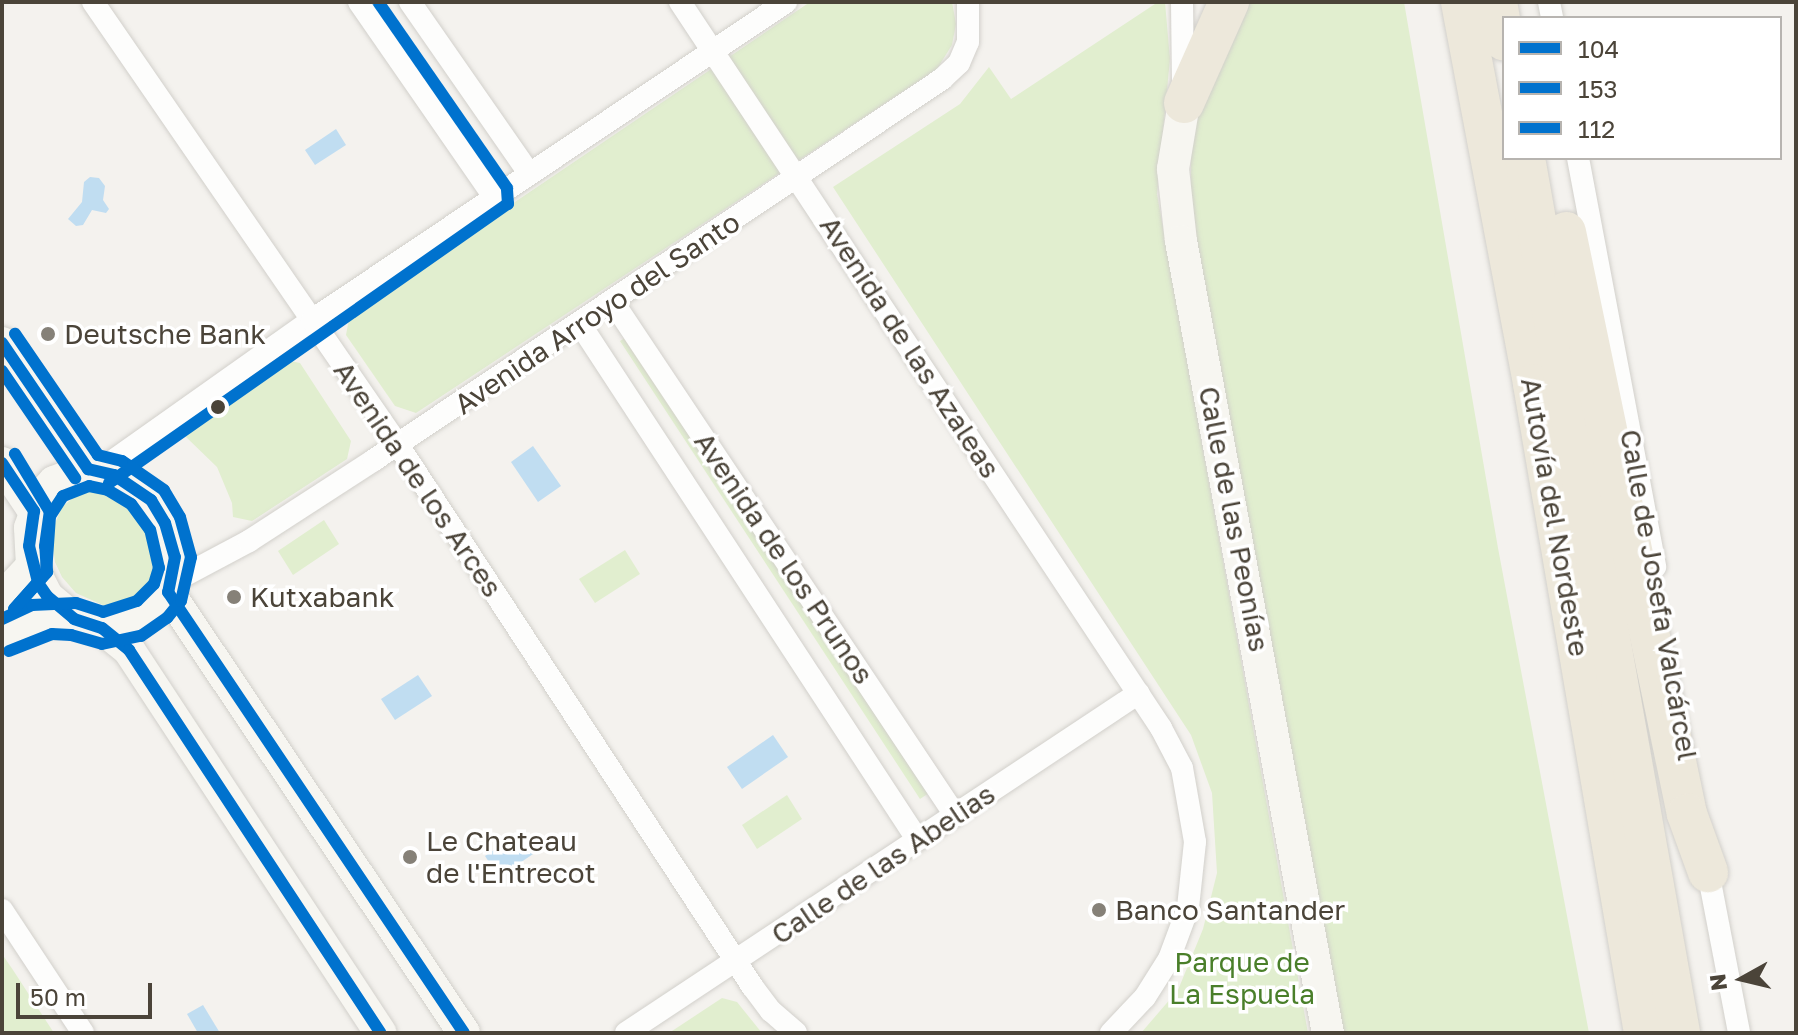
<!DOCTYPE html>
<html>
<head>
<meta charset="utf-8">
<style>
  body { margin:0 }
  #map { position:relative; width:1798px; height:1035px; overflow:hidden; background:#f4f2ee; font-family:"Golos Text",sans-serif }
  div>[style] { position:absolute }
  .green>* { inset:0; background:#e1eecf }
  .water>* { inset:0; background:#c0ddf1 }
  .roads { filter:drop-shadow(0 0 2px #d2d0cb) drop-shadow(0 0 2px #d2d0cb) }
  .street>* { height:22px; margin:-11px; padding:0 11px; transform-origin:11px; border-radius:11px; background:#fdfdfc }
  .secondary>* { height:32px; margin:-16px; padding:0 16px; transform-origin:16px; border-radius:16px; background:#f7f6f1 }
  .highway>* { height:40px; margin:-20px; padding:0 20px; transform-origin:20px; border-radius:20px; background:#ede8db }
  .bus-1>* { height:12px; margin:-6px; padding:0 6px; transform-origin:6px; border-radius:6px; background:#0072ce }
  .bus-2>* { height:12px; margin:-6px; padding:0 6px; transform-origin:6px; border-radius:6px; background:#0072ce }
  .bus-3>* { height:12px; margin:-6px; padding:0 6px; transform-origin:6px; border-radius:6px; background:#0072ce }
  .dots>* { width:22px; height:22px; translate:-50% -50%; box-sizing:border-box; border:4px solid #fff; border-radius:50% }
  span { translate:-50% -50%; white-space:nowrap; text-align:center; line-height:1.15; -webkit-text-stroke:7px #fff; paint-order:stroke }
  .street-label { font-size:28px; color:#4b4439 }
  .poi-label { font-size:28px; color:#4b4439 }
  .left { translate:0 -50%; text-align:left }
  .park-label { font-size:28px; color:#4a7f2a }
  .frame { position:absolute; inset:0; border:4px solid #4b4439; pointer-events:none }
  .legend { position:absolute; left:1502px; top:16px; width:280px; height:144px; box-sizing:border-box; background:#fff; border:2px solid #b7b4b0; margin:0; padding:10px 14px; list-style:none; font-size:24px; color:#4b4439 }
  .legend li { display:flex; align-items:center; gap:16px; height:40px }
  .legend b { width:40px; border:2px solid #b7b4b0 }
  .north { position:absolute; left:1702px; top:939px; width:80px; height:80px; -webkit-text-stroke:6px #fff; paint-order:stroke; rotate:262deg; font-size:22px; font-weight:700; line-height:32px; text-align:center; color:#4b4439 }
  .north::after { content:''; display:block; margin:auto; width:28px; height:36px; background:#4b4439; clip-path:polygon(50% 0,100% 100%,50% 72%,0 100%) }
  .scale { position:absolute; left:16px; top:983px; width:136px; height:36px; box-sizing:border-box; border:4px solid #4b4439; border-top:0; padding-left:10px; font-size:24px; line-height:28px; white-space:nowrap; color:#4b4439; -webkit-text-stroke:6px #fff; paint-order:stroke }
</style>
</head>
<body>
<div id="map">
  <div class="green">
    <i style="clip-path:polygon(810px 2px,952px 2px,956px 24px,952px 45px,937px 69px,416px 413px,395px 406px,346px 335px,350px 314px)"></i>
    <i style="clip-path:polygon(1158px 2px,1165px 2px,1170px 59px,1157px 194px,1308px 1033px,1141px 1033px,1178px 990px,1203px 929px,1217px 873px,1212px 793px,1191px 735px,833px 187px,960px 104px,989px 67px,1011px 99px)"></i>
    <i style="clip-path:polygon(1210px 2px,1404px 2px,1498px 548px,1589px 1033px,1337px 1033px,1206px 304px,1191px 202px,1191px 128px)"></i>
    <i style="clip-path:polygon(625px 338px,929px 793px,920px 799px,620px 341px)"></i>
    <i style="clip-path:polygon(281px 359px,300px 363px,351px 441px,347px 459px,252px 521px,233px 517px,232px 503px,217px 467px,186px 437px,191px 420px)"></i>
    <i style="clip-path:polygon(103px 491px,118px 496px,141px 516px,151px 534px,156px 554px,152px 575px,144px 590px,121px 604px,105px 606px,76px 593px,62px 577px,55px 562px,51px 533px,62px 507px,73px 498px,87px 492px)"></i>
    <i style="clip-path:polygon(324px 520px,339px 544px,293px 575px,278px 551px)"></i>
    <i style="clip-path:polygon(625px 550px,640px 574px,595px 603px,579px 579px)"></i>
    <i style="clip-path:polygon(787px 795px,802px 819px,757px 849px,742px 825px)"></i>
    <i style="clip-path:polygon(2px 954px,13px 970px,54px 1033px,2px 1033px)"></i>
    <i style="clip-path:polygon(722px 998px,737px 1002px,762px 1033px,669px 1033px)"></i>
  </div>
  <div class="water">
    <i style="clip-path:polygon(336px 129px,346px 145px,315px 165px,305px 150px)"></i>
    <i style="clip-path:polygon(90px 177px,99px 178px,105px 186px,103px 200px,109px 209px,106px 213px,92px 210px,83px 225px,76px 226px,68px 219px,82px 202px,84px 182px)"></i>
    <i style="clip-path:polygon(533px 446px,561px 486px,538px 502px,511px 462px)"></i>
    <i style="clip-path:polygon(418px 675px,432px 696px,395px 720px,381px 699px)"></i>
    <i style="clip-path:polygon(773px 735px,788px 757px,742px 789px,727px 767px)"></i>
    <i style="clip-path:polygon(522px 831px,536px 852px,499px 877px,485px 856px)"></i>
    <i style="clip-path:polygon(203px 1005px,220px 1033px,198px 1033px,187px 1014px)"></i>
  </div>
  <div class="roads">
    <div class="street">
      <i style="left:93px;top:2px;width:538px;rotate:55.45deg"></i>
      <i style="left:398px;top:445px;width:647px;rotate:56.8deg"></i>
      <i style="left:752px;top:986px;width:31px;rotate:53deg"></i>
      <i style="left:771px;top:1011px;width:33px;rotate:41deg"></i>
      <i style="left:359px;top:2px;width:237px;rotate:55.3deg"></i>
      <i style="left:410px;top:2px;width:208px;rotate:55.2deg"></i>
      <i style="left:680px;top:2px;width:871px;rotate:56.47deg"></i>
      <i style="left:1161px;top:728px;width:45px;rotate:62.3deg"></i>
      <i style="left:1182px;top:768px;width:75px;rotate:80deg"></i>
      <i style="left:1195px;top:842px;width:66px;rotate:96.1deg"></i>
      <i style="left:1188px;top:908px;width:54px;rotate:110.4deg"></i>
      <i style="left:1169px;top:959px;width:45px;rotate:122.3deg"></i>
      <i style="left:1145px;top:997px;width:50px;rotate:133.4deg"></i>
      <i style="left:1182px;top:2px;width:87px;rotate:89.3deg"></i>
      <i style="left:1549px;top:2px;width:16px;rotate:79deg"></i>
      <i style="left:1578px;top:158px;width:416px;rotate:79.3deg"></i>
      <i style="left:613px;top:302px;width:617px;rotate:56.31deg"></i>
      <i style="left:580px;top:324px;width:615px;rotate:56.8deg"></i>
      <i style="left:100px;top:470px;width:260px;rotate:-35.3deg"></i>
      <i style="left:312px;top:320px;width:571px;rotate:-33.86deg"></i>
      <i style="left:172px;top:582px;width:87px;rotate:-28deg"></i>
      <i style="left:249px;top:541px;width:149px;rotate:-32.9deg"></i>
      <i style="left:374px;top:460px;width:684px;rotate:-33.85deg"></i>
      <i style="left:942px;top:79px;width:23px;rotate:-43deg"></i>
      <i style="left:959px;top:63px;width:23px;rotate:-67deg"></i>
      <i style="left:968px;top:42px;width:40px;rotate:-90deg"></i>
      <i style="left:1706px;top:861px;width:175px;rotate:79.1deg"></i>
      <i style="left:2px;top:910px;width:147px;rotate:56.6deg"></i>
      <i style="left:626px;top:1033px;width:615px;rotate:-33.54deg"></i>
    </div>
    <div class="secondary">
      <i style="left:1184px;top:103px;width:67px;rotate:99.5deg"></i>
      <i style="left:1173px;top:169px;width:72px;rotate:83.7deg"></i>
      <i style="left:1181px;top:241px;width:806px;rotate:79.49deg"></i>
      <i style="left:2px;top:343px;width:153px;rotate:55.7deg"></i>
      <i style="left:2px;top:463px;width:58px;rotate:56.3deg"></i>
      <i style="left:88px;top:469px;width:27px;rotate:13deg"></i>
      <i style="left:114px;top:475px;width:45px;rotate:34deg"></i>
      <i style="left:151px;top:500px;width:27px;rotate:59deg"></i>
      <i style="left:165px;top:523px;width:35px;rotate:74deg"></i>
      <i style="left:175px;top:557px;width:25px;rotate:97deg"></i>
      <i style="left:172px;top:582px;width:28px;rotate:122deg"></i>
      <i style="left:157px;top:606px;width:29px;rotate:146deg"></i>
      <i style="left:133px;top:622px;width:16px;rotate:166deg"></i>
      <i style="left:117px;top:626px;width:15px;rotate:172deg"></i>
      <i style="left:102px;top:628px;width:29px;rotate:-162deg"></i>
      <i style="left:74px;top:619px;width:35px;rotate:-140deg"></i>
      <i style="left:47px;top:596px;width:34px;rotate:-117deg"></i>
      <i style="left:32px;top:566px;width:38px;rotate:-93deg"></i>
      <i style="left:30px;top:528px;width:34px;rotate:-71deg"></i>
      <i style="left:41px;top:496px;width:19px;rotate:-47deg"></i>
      <i style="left:54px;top:482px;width:36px;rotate:-21deg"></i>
      <i style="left:168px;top:592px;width:531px;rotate:56.13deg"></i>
      <i style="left:2px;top:598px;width:44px;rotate:-46.8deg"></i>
      <i style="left:102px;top:628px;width:35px;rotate:39deg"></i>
      <i style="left:129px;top:650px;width:458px;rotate:56.7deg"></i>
      <i style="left:2px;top:637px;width:36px;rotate:-27deg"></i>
      <i style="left:34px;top:621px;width:40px;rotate:-2.9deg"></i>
    </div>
    <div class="highway">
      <i style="left:1461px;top:2px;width:389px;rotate:79.3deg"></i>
      <i style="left:1533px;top:384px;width:658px;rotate:80.29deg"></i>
      <i style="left:1497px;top:2px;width:39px;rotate:80deg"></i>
      <i style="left:1184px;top:103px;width:111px;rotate:-66deg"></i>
      <i style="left:1525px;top:158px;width:889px;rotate:79.95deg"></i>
      <i style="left:1566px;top:232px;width:594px;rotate:78.26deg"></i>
      <i style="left:1687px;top:814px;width:62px;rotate:70.1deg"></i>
    </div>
  </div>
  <div class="bus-1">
    <i style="left:2px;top:343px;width:153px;rotate:55.7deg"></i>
    <i style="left:88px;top:469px;width:27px;rotate:13deg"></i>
    <i style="left:114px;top:475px;width:45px;rotate:34deg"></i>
    <i style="left:151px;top:500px;width:27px;rotate:59deg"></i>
    <i style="left:165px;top:523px;width:35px;rotate:74deg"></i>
    <i style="left:175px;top:557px;width:36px;rotate:101deg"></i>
    <i style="left:168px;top:592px;width:531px;rotate:56.13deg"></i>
    <i style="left:2px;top:463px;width:58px;rotate:56.3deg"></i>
    <i style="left:34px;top:511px;width:35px;rotate:98deg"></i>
    <i style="left:29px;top:546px;width:38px;rotate:76deg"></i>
    <i style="left:38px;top:583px;width:16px;rotate:55deg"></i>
    <i style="left:47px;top:596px;width:35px;rotate:40deg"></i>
    <i style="left:74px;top:619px;width:29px;rotate:18deg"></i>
    <i style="left:102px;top:628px;width:35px;rotate:39deg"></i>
    <i style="left:129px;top:650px;width:458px;rotate:56.7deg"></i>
  </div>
  <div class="bus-2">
    <i style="left:2px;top:371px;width:130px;rotate:55.7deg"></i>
    <i style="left:109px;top:483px;width:487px;rotate:-35deg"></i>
    <i style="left:508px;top:204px;width:16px;rotate:-94deg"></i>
    <i style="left:507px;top:188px;width:226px;rotate:-124.7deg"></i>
    <i style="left:2px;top:619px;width:33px;rotate:-25deg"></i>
    <i style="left:32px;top:605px;width:44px;rotate:-2.6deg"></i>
    <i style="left:76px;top:603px;width:28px;rotate:18deg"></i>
    <i style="left:103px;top:612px;width:36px;rotate:-18deg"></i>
    <i style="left:137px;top:601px;width:24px;rotate:-45deg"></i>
    <i style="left:154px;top:584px;width:17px;rotate:-73deg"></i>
    <i style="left:159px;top:568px;width:39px;rotate:-103deg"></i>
    <i style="left:150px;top:530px;width:32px;rotate:-126deg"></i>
    <i style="left:131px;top:504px;width:27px;rotate:-149deg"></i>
    <i style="left:108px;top:490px;width:19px;rotate:-168deg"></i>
    <i style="left:89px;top:486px;width:28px;rotate:159deg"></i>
    <i style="left:63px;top:496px;width:24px;rotate:123deg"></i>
    <i style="left:50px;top:516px;width:57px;rotate:94deg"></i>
    <i style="left:46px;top:573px;width:48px;rotate:131.6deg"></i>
  </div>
  <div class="bus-3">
    <i style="left:14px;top:609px;width:50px;rotate:-48.3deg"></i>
    <i style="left:47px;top:572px;width:26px;rotate:-94deg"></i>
    <i style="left:45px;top:546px;width:34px;rotate:-82deg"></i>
    <i style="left:50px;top:512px;width:68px;rotate:-121.1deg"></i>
    <i style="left:9px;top:651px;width:46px;rotate:-21.6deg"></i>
    <i style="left:52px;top:634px;width:19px;rotate:3deg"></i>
    <i style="left:71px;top:635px;width:32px;rotate:16deg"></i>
    <i style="left:102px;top:644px;width:40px;rotate:-12deg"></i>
    <i style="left:141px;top:636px;width:32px;rotate:-35deg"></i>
    <i style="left:167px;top:618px;width:22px;rotate:-51deg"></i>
    <i style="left:181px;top:601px;width:45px;rotate:-77.2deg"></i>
    <i style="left:191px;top:557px;width:41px;rotate:-105.4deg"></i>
    <i style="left:180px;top:517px;width:31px;rotate:-121deg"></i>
    <i style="left:164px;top:490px;width:51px;rotate:-145.4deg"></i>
    <i style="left:122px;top:461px;width:25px;rotate:-166deg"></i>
    <i style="left:98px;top:455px;width:147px;rotate:-124.4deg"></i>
  </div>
  <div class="dots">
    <i style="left:48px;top:334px;background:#868178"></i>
    <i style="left:218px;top:407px;background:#4b4439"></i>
    <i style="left:234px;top:597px;background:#868178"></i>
    <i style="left:410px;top:857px;background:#868178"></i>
    <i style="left:1099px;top:910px;background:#868178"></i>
  </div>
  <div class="street-label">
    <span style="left:597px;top:313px;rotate:-34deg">Avenida Arroyo del Santo</span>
    <span style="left:910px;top:347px;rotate:57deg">Avenida de las Azaleas</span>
    <span style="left:418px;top:479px;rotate:56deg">Avenida de los Arces</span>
    <span style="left:1555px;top:517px;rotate:80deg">Autovía del Nordeste</span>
    <span style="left:1234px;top:519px;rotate:79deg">Calle de las Peonías</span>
    <span style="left:784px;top:558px;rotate:56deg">Avenida de los Prunos</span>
    <span style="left:1659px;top:595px;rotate:80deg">Calle de Josefa Valcárcel</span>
    <span style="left:883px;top:864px;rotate:-34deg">Calle de las Abelias</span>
  </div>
  <div class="poi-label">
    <span class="left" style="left:64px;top:334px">Deutsche Bank</span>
    <span class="left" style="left:250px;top:597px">Kutxabank</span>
    <span class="left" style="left:426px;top:857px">Le Chateau<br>de l'Entrecot</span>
    <span class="left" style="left:1115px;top:910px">Banco Santander</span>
  </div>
  <div class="park-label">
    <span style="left:1242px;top:978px">Parque de<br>La Espuela</span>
  </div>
  <div class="frame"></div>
  <ul class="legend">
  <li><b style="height:10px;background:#0072ce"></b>104</li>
  <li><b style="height:10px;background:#0072ce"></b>153</li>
  <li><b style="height:10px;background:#0072ce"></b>112</li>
  </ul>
  <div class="north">N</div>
  <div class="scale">50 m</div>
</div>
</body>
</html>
